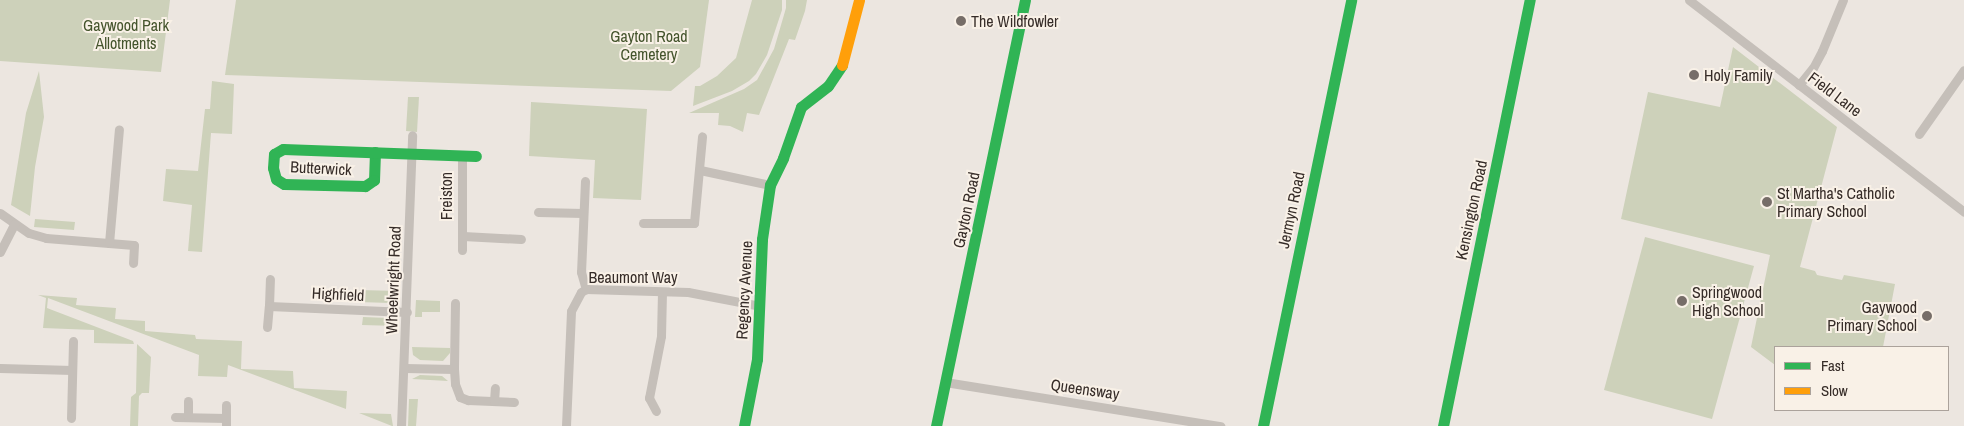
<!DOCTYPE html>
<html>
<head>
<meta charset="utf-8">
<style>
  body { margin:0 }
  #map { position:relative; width:1964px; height:426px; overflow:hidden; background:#ece6e0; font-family:"Archivo Narrow",sans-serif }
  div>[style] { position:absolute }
  .green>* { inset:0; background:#cdd1ba }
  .street>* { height:9px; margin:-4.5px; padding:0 4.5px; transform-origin:4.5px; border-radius:4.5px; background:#c5bfb9 }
  .fast>* { height:11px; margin:-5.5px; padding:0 5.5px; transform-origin:5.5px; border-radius:5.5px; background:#30b455 }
  .slow>* { height:11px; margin:-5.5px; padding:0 5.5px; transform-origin:5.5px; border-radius:5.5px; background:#ff9f0a }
  .dots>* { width:14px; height:14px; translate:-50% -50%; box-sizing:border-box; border:2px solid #f9f1e7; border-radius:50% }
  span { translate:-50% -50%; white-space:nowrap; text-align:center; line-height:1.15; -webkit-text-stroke:4px #f9f1e7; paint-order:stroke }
  .poi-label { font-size:16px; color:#362c28 }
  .left { translate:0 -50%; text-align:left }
  .right { translate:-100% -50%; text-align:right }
  .park-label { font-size:16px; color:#44542c }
  .street-label { font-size:16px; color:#362c28 }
  .legend { position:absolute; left:1774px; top:346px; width:175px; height:65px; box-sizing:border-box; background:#f9f1e7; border:1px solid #aba29b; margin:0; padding:6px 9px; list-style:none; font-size:15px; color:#362c28 }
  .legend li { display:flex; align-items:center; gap:10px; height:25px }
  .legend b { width:25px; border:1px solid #aba29b }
</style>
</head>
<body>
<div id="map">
  <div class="green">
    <i style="clip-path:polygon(0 0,170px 0,161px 72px,0 61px)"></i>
    <i style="clip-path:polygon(236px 0,709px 0,700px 67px,671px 91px,225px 75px)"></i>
    <i style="clip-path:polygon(752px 0,782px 0,782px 10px,767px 55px,756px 74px,749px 81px,732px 91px,693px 106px,695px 86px,700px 86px,717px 76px,736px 58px)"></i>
    <i style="clip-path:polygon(786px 0,807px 0,805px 11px,795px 40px,789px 39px,759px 115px,747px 113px,743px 132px,730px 126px,718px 125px,719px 113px,689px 113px,744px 89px,757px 80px,774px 49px,786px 8px)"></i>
    <i style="clip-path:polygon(1733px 47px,1837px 127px,1800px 267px,1815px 271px,1817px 275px,1842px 280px,1844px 275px,1895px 284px,1883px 347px,1775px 347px,1775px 365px,1751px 347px,1770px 255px,1621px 219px,1648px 92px,1720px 107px)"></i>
    <i style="clip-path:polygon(39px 71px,44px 117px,35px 167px,30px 216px,11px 205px,26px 113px)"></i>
    <i style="clip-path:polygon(212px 81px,234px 84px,232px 134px,211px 133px,202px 252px,188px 251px,192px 205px,163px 201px,166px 169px,198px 171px,205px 109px,210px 109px)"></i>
    <i style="clip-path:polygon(408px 97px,419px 97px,417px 132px,406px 131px)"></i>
    <i style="clip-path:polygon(531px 102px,647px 109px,641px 200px,593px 198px,595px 160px,529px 156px)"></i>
    <i style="clip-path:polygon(35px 219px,75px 222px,74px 230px,34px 227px)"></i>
    <i style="clip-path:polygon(1645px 237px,1754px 266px,1712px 419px,1604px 390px)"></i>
    <i style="clip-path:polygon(359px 290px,399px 291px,399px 294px,396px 300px,391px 303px,358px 302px)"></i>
    <i style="clip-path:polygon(38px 295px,77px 298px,76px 305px,116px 308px,115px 319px,145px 321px,145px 331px,195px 335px,196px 339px,242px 341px,241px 369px,293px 371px,294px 388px,347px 391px,346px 409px,228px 365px,227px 377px,198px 376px,199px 355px,48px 298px,47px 308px,133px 341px,134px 344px,94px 343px,94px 330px,43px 328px,46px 298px)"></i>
    <i style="clip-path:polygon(416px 300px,440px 301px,440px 312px,422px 312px,422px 317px,415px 317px)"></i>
    <i style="clip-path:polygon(363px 317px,388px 318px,394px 321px,397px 326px,362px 325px)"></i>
    <i style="clip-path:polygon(137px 344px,151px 357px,149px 393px,142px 393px,139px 396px,138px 426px,130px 426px,131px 397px,136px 393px)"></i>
    <i style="clip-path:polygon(412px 347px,450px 348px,450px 353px,443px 361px,420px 360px,413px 355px)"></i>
    <i style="clip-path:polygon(420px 375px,442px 376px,448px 381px,412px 379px)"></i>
    <i style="clip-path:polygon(409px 399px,418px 399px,416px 426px,408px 426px)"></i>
    <i style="clip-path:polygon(359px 413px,391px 414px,393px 426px,392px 426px)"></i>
  </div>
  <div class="street">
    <i style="left:1689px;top:0;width:347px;rotate:37.6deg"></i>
    <i style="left:1799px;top:85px;width:22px;rotate:-51deg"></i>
    <i style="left:1813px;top:68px;width:19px;rotate:-62deg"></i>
    <i style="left:1822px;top:51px;width:55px;rotate:-67.6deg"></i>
    <i style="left:1919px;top:134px;width:78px;rotate:-54.9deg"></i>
    <i style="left:700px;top:170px;width:72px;rotate:12.1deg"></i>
    <i style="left:585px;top:181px;width:91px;rotate:92.5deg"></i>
    <i style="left:581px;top:272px;width:18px;rotate:74deg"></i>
    <i style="left:538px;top:212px;width:45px;rotate:1.3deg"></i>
    <i style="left:0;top:213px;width:35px;rotate:35deg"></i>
    <i style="left:29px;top:233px;width:18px;rotate:16deg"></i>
    <i style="left:46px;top:238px;width:88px;rotate:4.5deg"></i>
    <i style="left:134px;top:245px;width:18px;rotate:93deg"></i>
    <i style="left:643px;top:223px;width:51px"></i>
    <i style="left:694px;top:223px;width:87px;rotate:-84.7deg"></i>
    <i style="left:463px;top:236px;width:58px;rotate:3deg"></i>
    <i style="left:109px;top:243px;width:114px;rotate:-85deg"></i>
    <i style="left:462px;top:250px;width:95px;rotate:-90deg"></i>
    <i style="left:0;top:252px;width:31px;rotate:-63deg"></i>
    <i style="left:455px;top:303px;width:66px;rotate:90.9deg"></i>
    <i style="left:454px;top:369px;width:15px;rotate:86deg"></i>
    <i style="left:455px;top:384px;width:14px;rotate:69deg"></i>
    <i style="left:460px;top:397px;width:9px;rotate:21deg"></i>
    <i style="left:468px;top:400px;width:46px;rotate:2.5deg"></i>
    <i style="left:269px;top:306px;width:27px;rotate:-88deg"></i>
    <i style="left:267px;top:327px;width:21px;rotate:-85deg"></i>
    <i style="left:269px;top:306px;width:138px;rotate:2.5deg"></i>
    <i style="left:0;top:368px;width:72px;rotate:1.6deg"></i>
    <i style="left:405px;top:368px;width:49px;rotate:1.2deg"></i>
    <i style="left:945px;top:382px;width:279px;rotate:9.1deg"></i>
    <i style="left:494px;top:401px;width:13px;rotate:-86deg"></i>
    <i style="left:656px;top:411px;width:15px;rotate:-118deg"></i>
    <i style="left:649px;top:398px;width:63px;rotate:-79deg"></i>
    <i style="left:661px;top:336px;width:44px;rotate:-88.7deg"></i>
    <i style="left:175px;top:417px;width:51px;rotate:1.1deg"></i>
    <i style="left:188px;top:417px;width:16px;rotate:-90deg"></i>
    <i style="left:71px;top:418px;width:77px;rotate:-88.5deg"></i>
    <i style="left:226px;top:426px;width:21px;rotate:-90deg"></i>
    <i style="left:401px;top:426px;width:291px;rotate:-87.8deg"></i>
    <i style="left:566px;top:426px;width:115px;rotate:-87.5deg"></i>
    <i style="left:571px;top:311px;width:21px;rotate:-62deg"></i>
    <i style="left:581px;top:292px;width:6px;rotate:-31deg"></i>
    <i style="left:586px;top:289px;width:102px;rotate:1.7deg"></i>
    <i style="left:688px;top:292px;width:73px;rotate:11deg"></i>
  </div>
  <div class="fast">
    <i style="left:375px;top:152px;width:28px;rotate:92deg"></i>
    <i style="left:374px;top:180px;width:11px;rotate:146deg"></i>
    <i style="left:365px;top:186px;width:81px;rotate:-178.6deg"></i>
    <i style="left:284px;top:184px;width:9px;rotate:-148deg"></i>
    <i style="left:276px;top:179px;width:11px;rotate:-105deg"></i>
    <i style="left:273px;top:168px;width:14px;rotate:-86deg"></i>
    <i style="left:274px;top:154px;width:10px;rotate:-29deg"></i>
    <i style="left:283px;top:149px;width:193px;rotate:2.1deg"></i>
    <i style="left:744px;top:426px;width:68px;rotate:-79deg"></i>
    <i style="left:757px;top:359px;width:120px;rotate:-87.6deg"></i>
    <i style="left:762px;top:239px;width:55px;rotate:-81.6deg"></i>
    <i style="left:770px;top:185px;width:30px;rotate:-64deg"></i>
    <i style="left:783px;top:158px;width:54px;rotate:-70.6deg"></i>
    <i style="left:801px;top:107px;width:34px;rotate:-38deg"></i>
    <i style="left:828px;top:86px;width:25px;rotate:-56deg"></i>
    <i style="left:936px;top:426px;width:435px;rotate:-78.2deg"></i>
    <i style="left:1263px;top:426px;width:435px;rotate:-78.3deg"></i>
    <i style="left:1443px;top:426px;width:435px;rotate:-78.5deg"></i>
  </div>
  <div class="slow">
    <i style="left:842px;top:65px;width:67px;rotate:-75.3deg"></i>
  </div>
  <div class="dots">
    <i style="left:961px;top:21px;background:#766d68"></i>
    <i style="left:1694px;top:75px;background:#766d68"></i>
    <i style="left:1767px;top:202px;background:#766d68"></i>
    <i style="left:1682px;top:301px;background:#766d68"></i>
    <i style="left:1927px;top:316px;background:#766d68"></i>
  </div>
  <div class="poi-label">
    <span class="left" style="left:971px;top:21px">The Wildfowler</span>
    <span class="left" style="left:1704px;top:75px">Holy Family</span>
    <span class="left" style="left:1777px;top:202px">St Martha's Catholic<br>Primary School</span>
    <span class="left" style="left:1692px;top:301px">Springwood<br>High School</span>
    <span class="right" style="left:1917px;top:316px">Gaywood<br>Primary School</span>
  </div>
  <div class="park-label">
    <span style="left:126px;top:34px">Gaywood Park<br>Allotments</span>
    <span style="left:649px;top:45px">Gayton Road<br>Cemetery</span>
  </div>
  <div class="street-label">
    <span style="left:1835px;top:94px;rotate:37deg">Field Lane</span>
    <span style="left:321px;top:168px;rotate:3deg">Butterwick</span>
    <span style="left:446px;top:196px;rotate:-90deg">Freiston</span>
    <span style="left:966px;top:210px;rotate:-78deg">Gayton Road</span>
    <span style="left:1291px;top:210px;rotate:-78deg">Jermyn Road</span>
    <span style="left:1471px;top:210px;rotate:-78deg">Kensington Road</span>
    <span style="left:633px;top:277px">Beaumont Way</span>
    <span style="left:393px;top:280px;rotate:-88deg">Wheelwright Road</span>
    <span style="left:744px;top:290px;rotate:-87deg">Regency Avenue</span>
    <span style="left:338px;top:294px;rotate:3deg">Highfield</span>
    <span style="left:1085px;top:389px;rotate:8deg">Queensway</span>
  </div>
  <ul class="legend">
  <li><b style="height:6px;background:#30b455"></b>Fast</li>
  <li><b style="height:6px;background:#ff9f0a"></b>Slow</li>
  </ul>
</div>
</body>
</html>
